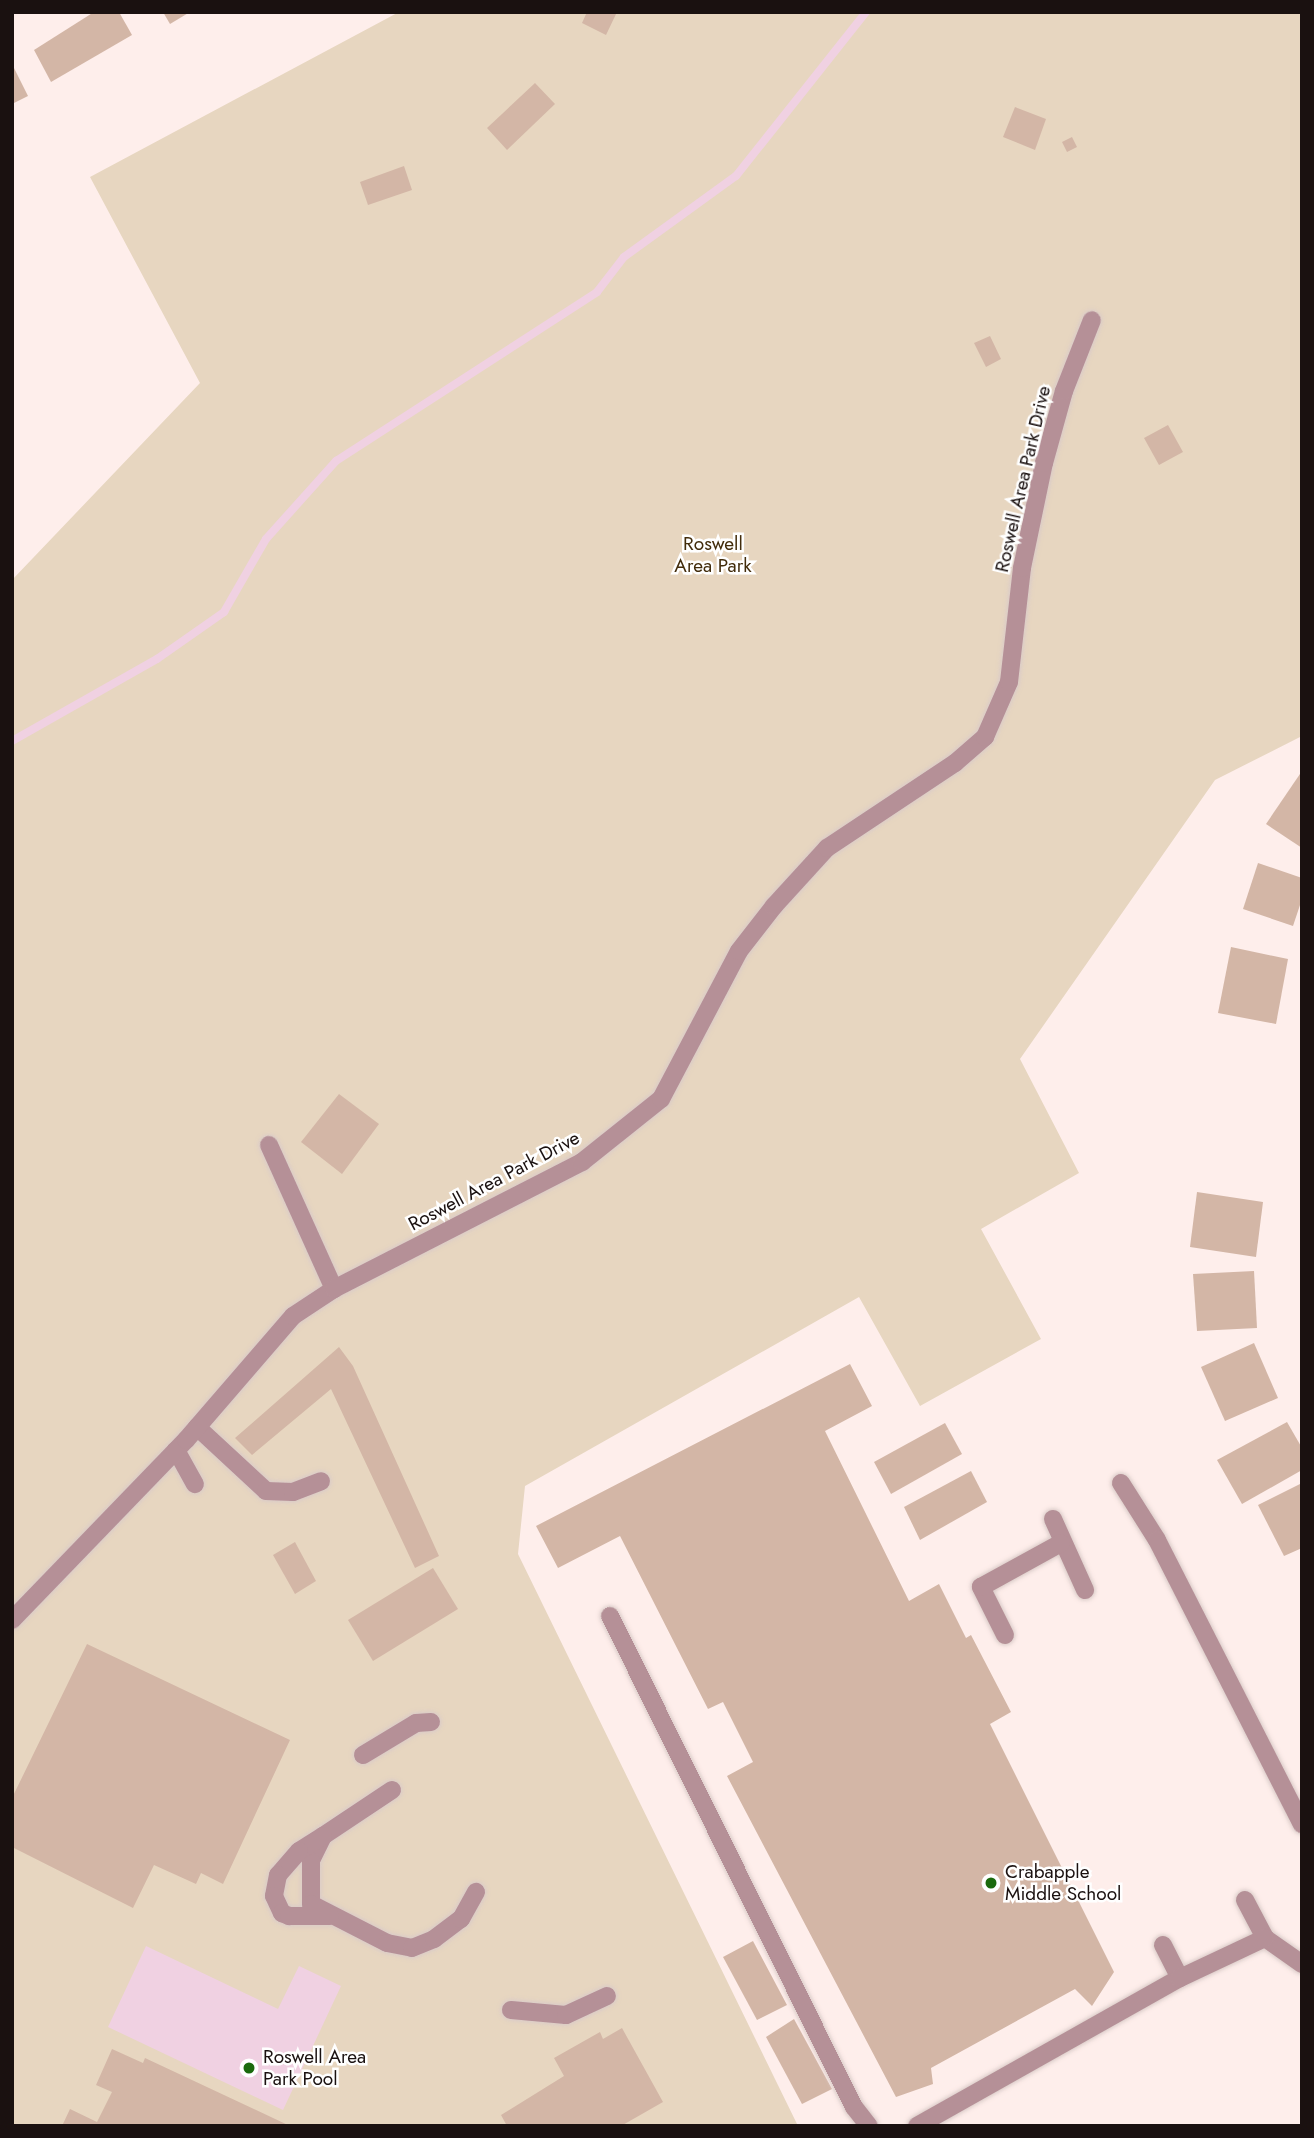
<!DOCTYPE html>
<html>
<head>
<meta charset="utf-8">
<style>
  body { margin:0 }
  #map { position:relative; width:1314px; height:2138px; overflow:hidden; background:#feeeeb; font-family:Jost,sans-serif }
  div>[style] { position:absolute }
  .green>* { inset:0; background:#e7d6c0 }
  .water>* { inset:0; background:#f0d1e2 }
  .stream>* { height:8px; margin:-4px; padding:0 4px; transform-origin:4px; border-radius:4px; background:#f0d1e2 }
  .building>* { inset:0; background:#d3b6a6 }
  .roads { filter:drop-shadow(0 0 2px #dacbc8) drop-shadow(0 0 2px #dacbc8) }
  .minor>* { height:18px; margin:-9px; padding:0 9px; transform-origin:9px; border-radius:9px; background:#b59097 }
  .dots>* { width:19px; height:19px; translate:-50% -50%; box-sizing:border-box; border:4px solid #fff; border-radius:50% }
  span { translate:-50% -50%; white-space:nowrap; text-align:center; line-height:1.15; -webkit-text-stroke:5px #fff; paint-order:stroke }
  .street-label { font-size:19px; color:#1a1110 }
  .park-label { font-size:19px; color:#422c0b }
  .poi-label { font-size:19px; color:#1a1110 }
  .left { translate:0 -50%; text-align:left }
  .frame { position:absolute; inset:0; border:14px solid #1a1110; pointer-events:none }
</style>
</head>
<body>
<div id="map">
  <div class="green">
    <i style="clip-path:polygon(399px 12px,1302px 12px,1302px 736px,1215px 780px,1020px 1059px,1079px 1173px,981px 1229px,1041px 1339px,920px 1406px,859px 1297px,525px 1486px,518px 1554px,798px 2126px,12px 2126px,12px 580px,200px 383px,90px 177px)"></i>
  </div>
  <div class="water">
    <i style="clip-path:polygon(146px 1946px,278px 2009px,299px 1966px,341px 1986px,283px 2110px,108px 2027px)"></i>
  </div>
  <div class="stream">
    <i style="left:12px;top:741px;width:167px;rotate:-29.5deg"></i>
    <i style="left:157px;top:659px;width:82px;rotate:-35deg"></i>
    <i style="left:224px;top:612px;width:84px;rotate:-60.1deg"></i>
    <i style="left:266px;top:539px;width:105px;rotate:-48.1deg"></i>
    <i style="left:336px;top:461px;width:311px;rotate:-32.9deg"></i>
    <i style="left:597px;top:292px;width:44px;rotate:-52.4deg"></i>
    <i style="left:624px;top:257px;width:138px;rotate:-35.9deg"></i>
    <i style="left:736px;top:176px;width:209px;rotate:-51.6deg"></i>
  </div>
  <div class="building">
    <i style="clip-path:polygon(94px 12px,119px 12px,132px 35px,51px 82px,34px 50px)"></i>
    <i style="clip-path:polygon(163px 12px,190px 12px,170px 24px)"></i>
    <i style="clip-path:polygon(587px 12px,617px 12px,606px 35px,582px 23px)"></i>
    <i style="clip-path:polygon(12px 64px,28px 96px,12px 104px)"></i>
    <i style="clip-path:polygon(535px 83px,555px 104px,507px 150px,487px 128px)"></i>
    <i style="clip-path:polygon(1015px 107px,1046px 119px,1035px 150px,1003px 137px)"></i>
    <i style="clip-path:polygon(1072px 137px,1077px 147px,1067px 152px,1062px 142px)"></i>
    <i style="clip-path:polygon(404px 166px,412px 190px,368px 205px,360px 182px)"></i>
    <i style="clip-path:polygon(990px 336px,1001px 359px,986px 367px,974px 343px)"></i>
    <i style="clip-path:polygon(1168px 425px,1183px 452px,1159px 465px,1144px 438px)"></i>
    <i style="clip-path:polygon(1302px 771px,1302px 848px,1266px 824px)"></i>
    <i style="clip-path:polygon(1258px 863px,1302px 878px,1302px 899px,1293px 926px,1243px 909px)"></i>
    <i style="clip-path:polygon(1231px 947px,1288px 959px,1276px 1024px,1218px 1013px)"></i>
    <i style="clip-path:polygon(339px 1094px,379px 1124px,342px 1174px,301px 1142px)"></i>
    <i style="clip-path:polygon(1197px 1192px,1263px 1202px,1256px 1257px,1190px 1247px)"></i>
    <i style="clip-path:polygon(1254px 1271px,1257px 1328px,1197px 1331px,1193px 1274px)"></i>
    <i style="clip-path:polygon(1254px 1343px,1278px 1398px,1225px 1421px,1201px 1367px)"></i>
    <i style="clip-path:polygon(339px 1347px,353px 1366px,439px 1556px,415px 1568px,331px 1389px,252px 1455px,235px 1438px)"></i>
    <i style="clip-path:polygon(850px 1364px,872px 1406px,825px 1431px,909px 1601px,939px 1584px,966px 1638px,971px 1635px,1011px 1712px,990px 1724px,1114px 1972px,1092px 2006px,1075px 1989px,931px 2068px,933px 2084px,896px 2097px,727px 1776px,753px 1762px,723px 1702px,708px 1709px,620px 1536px,558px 1568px,536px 1526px)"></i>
    <i style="clip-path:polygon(1287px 1422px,1302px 1448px,1302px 1470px,1242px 1504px,1217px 1460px)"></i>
    <i style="clip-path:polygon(945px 1423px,962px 1454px,891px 1494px,874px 1462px)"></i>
    <i style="clip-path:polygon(971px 1471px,987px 1502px,920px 1540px,904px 1507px)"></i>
    <i style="clip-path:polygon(1302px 1483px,1302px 1548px,1284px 1556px,1258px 1505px)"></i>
    <i style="clip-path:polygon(295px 1542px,316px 1581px,295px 1594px,273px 1555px)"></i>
    <i style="clip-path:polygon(433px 1568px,458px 1609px,373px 1661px,348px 1620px)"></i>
    <i style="clip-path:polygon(87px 1644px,290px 1740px,223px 1884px,201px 1873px,196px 1884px,154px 1865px,133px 1908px,12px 1847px,12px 1798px)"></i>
    <i style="clip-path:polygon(753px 1941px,787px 2005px,757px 2020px,723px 1957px)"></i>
    <i style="clip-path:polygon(794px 2019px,832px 2089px,802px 2104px,766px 2037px)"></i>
    <i style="clip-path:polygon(622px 2028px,663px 2102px,621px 2126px,507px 2126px,501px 2115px,564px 2076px,554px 2058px,600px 2032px,603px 2039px)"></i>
    <i style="clip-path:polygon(112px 2049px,143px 2063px,145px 2058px,290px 2126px,62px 2126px,70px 2109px,97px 2122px,112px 2092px,96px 2085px)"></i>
  </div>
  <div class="roads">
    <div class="minor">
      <i style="left:269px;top:1145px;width:158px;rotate:65.7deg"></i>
      <i style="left:197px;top:1427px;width:94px;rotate:42.8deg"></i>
      <i style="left:266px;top:1491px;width:27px;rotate:2deg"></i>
      <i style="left:293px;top:1492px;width:30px;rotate:-21deg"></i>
      <i style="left:176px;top:1450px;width:39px;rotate:61deg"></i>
      <i style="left:1121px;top:1483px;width:67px;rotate:57.7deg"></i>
      <i style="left:1157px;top:1540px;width:319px;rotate:63deg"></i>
      <i style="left:1053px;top:1519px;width:78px;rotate:65.7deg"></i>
      <i style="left:610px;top:1616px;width:548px;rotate:63.58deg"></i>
      <i style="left:854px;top:2107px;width:24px;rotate:52deg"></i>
      <i style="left:12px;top:1620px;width:250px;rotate:-46deg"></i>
      <i style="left:186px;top:1440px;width:164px;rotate:-49.2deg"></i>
      <i style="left:293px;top:1316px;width:49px;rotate:-33.4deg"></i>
      <i style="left:334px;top:1289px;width:279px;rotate:-27.1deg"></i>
      <i style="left:582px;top:1162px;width:101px;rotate:-38.6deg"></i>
      <i style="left:661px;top:1099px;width:167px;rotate:-62.2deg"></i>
      <i style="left:739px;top:951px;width:57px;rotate:-52.1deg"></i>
      <i style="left:774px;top:906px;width:79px;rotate:-47.6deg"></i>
      <i style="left:827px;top:848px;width:154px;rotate:-33.6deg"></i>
      <i style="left:955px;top:763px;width:40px;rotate:-41deg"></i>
      <i style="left:985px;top:737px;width:60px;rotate:-66.4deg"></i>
      <i style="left:1009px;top:682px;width:115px;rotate:-83.5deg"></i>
      <i style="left:1022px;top:568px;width:107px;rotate:-78.2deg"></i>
      <i style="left:1044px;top:463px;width:75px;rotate:-74.5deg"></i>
      <i style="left:1064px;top:391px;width:76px;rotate:-68.5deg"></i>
      <i style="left:1005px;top:1635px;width:54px;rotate:-116.6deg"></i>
      <i style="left:981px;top:1587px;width:91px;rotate:-28.8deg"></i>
      <i style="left:363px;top:1755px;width:62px;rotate:-31.1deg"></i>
      <i style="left:416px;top:1723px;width:15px;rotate:-4deg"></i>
      <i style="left:392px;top:1790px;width:83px;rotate:146.3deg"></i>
      <i style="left:323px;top:1836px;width:28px;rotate:116deg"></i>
      <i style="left:311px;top:1861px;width:43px;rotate:90deg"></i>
      <i style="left:311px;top:1904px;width:85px;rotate:27.2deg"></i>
      <i style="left:387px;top:1943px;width:25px;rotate:11deg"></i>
      <i style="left:412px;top:1948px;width:24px;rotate:-22deg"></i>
      <i style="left:434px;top:1939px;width:34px;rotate:-37deg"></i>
      <i style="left:461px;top:1919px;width:31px;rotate:-61deg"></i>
      <i style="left:323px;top:1836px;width:28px;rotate:148deg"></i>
      <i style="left:299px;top:1851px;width:32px;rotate:131deg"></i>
      <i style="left:278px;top:1875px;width:21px;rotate:101deg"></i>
      <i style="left:274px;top:1896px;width:19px;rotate:65deg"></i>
      <i style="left:282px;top:1913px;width:8px;rotate:23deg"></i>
      <i style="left:289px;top:1916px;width:41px"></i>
      <i style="left:1245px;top:1900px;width:43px;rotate:62.2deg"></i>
      <i style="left:1265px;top:1938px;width:45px;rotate:35.1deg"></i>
      <i style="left:1163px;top:1945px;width:37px;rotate:63deg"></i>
      <i style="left:511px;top:2010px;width:55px;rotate:5.2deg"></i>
      <i style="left:566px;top:2015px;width:45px;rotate:-24.9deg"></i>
      <i style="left:917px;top:2126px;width:302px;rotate:-29.4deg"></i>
      <i style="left:1180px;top:1978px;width:94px;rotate:-25.2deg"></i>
    </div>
  </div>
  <div class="dots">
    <i style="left:991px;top:1883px;background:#1a6a0d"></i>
    <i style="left:249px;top:2068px;background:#1a6a0d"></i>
  </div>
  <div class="street-label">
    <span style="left:1023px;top:479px;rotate:-77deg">Roswell Area Park Drive</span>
    <span style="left:494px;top:1181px;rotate:-28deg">Roswell Area Park Drive</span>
  </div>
  <div class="park-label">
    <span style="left:713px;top:555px">Roswell<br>Area Park</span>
  </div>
  <div class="poi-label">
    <span class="left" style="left:1005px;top:1883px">Crabapple<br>Middle School</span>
    <span class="left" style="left:263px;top:2068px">Roswell Area<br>Park Pool</span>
  </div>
  <div class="frame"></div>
</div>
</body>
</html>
